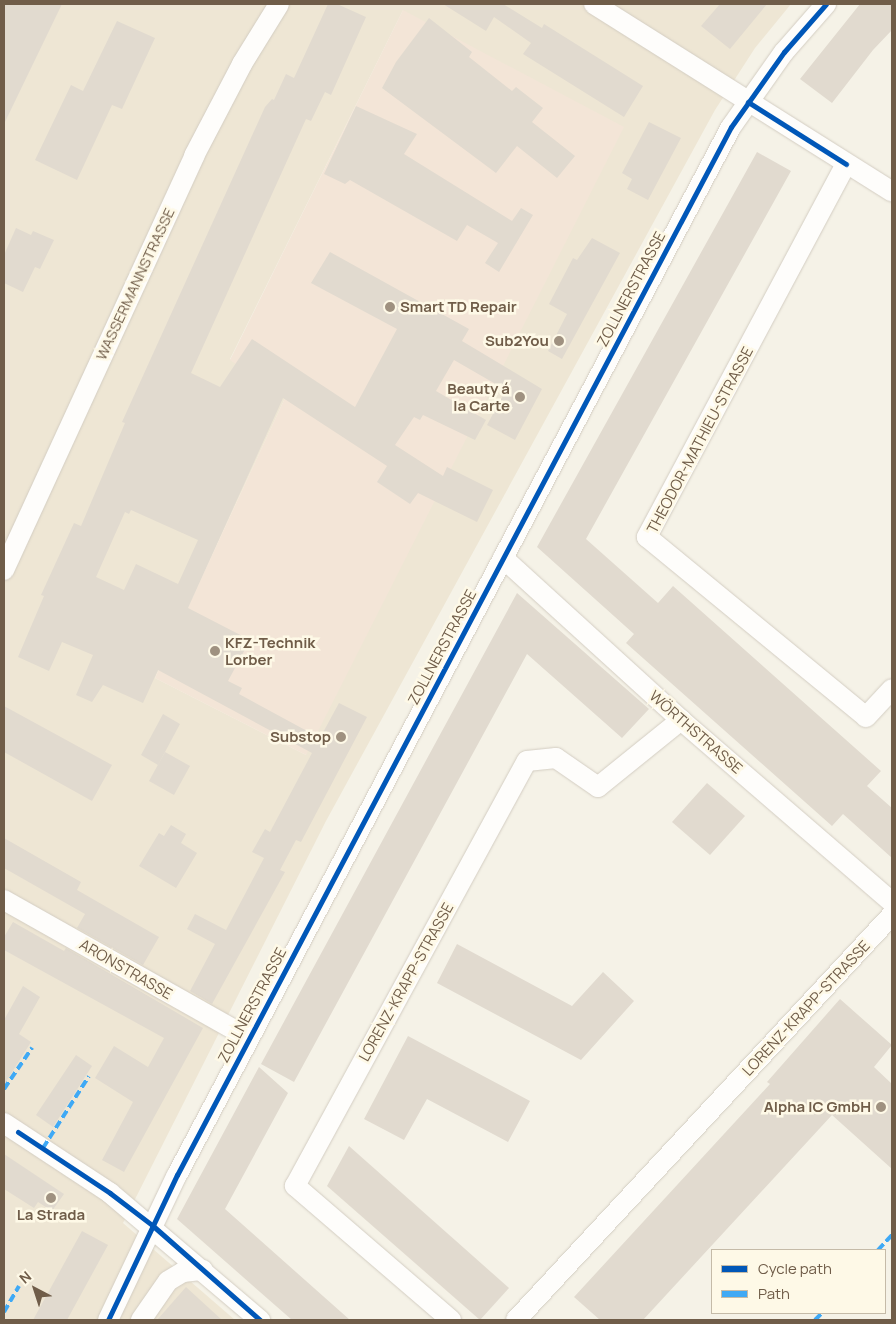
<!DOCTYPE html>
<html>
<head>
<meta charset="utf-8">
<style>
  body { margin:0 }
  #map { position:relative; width:896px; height:1324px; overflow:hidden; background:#f5f2e7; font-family:Manrope,sans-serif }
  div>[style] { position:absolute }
  .residential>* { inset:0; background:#eee6d4 }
  .commercial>* { inset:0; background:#f3e5d7 }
  .building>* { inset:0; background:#e1dacf }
  .roads { filter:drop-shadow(0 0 1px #d3cdc2) drop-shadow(0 0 1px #d3cdc2) }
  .minor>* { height:20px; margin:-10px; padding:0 10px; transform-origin:10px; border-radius:10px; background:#fefdfb }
  .quiet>* { height:4px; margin-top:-2px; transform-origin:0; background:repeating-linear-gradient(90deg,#3fa9f5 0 8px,transparent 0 12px) }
  .cycleway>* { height:5px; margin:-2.5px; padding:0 2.5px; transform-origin:2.5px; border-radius:2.5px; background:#0057b8 }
  .dots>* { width:14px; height:14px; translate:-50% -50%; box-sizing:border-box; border:2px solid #fef9e7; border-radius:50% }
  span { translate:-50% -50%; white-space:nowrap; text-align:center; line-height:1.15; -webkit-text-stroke:5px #fef9e7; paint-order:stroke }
  .street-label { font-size:15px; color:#705d49 }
  .poi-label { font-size:15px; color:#705d49; font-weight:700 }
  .left { translate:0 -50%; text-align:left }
  .right { translate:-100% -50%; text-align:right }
  .frame { position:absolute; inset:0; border:5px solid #705d49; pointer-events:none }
  .legend { position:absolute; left:711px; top:1249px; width:175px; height:65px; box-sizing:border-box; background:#fef9e7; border:1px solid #c5bba8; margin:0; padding:6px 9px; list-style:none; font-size:15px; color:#705d49 }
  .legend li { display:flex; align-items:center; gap:10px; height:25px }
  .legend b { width:25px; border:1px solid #c5bba8 }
  .north { position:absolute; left:10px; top:1264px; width:50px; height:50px; -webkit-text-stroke:4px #fef9e7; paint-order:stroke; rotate:320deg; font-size:14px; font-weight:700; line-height:20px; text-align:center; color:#705d49 }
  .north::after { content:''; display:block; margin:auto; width:18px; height:22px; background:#705d49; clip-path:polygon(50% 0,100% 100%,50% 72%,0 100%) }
</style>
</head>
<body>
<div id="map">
  <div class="residential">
    <i style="clip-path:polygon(evenodd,4px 4px,791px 4px,755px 48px,715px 110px,326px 821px,123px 1223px,235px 1320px,4px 1320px,4px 4px,403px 10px,306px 755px,155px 678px,285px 398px,230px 359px,403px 10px)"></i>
  </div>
  <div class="commercial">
    <i style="clip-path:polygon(403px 10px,624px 127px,306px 755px,155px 678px,285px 398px,230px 360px)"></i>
  </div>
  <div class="building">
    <i style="clip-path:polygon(4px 4px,62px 4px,4px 124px)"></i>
    <i style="clip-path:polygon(evenodd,328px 4px,337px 4px,366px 17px,331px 95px,325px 92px,311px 121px,306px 119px,191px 373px,220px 387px,252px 339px,355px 407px,397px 329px,311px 283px,330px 252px,469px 329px,462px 341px,542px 389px,515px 440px,487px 425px,506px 390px,454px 360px,436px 391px,486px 420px,475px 440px,423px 415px,420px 420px,414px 417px,395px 445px,443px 476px,447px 467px,493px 490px,477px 522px,418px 493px,410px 504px,377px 482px,387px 466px,283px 398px,188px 608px,250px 640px,228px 681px,242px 688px,239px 694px,320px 738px,339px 703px,367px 717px,301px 842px,296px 840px,280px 870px,285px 872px,212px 1004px,190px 991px,215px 944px,187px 929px,195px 914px,226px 930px,264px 858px,252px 852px,265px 829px,270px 832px,312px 753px,158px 670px,143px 703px,103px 685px,92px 702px,76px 695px,93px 655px,62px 642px,49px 671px,18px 657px,44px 596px,41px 595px,74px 523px,81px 526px,125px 423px,122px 422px,265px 107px,272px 99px,274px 100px,286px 74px,294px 78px,328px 4px,131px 510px,198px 540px,178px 584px,136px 564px,124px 590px,96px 577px,125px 512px,129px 514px,131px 510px)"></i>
    <i style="clip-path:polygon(443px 4px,503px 4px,542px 28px,544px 24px,643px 86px,624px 117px,523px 54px,531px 43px,494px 17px,486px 31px)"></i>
    <i style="clip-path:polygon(720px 4px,767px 4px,730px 49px,701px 26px)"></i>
    <i style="clip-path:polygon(860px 4px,892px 4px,892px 30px,873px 50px,832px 103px,800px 79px)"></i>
    <i style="clip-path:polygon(429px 18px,472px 52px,469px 57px,512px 91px,516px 87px,543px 108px,532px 122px,575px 156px,557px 178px,517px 146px,496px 173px,382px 88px,396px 62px)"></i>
    <i style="clip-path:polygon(117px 21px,155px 38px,122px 109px,112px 105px,77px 180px,35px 160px,71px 85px,83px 91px)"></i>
    <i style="clip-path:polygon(356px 106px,417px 134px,404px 154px,512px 221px,521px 208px,533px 215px,499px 272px,485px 263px,498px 243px,467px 225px,457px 241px,350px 180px,345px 184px,324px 174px)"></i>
    <i style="clip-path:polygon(649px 122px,681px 138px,648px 200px,627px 189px,632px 179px,622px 173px)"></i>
    <i style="clip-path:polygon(757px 152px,791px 171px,586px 539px,658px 603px,673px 586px,881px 771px,867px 786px,892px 808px,892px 858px,843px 814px,832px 826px,626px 643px,634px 634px,537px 547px)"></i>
    <i style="clip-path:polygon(16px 228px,31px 235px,33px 231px,54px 240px,40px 269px,35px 267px,23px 292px,4px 283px,4px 255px)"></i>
    <i style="clip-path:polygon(592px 238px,620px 253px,562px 359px,548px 351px,567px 314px,549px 304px,573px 258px,577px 260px)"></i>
    <i style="clip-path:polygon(517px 593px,649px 709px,622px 738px,527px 654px,294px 1082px,261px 1064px)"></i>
    <i style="clip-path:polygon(4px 706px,112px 765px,92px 801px,4px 752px)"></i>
    <i style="clip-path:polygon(163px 714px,180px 724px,158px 765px,141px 755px)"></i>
    <i style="clip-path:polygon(165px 752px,190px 766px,174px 795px,149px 781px)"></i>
    <i style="clip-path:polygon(707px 783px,745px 816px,710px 855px,672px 822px)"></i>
    <i style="clip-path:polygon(171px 825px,186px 834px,181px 843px,197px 853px,176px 888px,139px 866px,159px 833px,164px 836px)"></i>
    <i style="clip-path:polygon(4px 838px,81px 882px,77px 890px,159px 937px,143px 965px,77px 928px,85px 914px,4px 868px)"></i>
    <i style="clip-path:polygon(13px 922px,64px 951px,66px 948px,203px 1028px,124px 1172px,102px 1160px,133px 1102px,95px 1078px,114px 1046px,148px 1067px,164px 1038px,4px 950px,4px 937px)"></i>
    <i style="clip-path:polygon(457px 944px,572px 1006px,603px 972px,634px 1001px,581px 1060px,437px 983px)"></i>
    <i style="clip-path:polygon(23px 986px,40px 997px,19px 1034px,31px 1042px,4px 1085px,4px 1020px)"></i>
    <i style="clip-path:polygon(840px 999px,892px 1045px,874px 1067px,892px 1084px,892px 1169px,832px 1115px,643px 1320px,600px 1320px,574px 1297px,770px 1084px,767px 1082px)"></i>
    <i style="clip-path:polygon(408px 1036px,530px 1101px,508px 1142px,427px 1099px,404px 1140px,364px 1119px)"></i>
    <i style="clip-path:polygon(76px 1055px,92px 1066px,53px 1127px,36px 1115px)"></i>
    <i style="clip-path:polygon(259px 1067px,288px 1093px,225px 1209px,350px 1320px,292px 1320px,177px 1219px)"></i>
    <i style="clip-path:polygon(349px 1146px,509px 1288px,480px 1320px,327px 1186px)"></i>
    <i style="clip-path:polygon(4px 1154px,64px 1194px,52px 1211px,38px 1202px,34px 1208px,4px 1189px)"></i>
    <i style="clip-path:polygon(82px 1231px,108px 1245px,67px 1320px,33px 1320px)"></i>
    <i style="clip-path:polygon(186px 1287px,222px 1320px,157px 1320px)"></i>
  </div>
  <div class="roads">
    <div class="minor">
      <i style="left:594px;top:4px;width:352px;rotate:32.2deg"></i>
      <i style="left:846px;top:164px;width:423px;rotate:118.1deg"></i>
      <i style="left:647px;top:537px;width:283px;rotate:39.4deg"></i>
      <i style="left:866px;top:717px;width:38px;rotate:-47deg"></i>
      <i style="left:503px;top:558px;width:241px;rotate:42.3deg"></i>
      <i style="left:681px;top:720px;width:279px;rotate:40.8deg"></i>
      <i style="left:4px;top:570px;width:456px;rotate:-65.3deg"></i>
      <i style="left:194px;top:156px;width:104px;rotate:-62.4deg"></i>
      <i style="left:242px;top:64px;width:70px;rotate:-58.3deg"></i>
      <i style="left:4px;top:900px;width:281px;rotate:29.4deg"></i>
      <i style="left:4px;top:1123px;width:127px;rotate:33.4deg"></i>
      <i style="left:110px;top:1193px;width:197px;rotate:40.3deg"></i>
      <i style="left:108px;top:1320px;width:161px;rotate:-64.6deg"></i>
      <i style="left:177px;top:1175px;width:1185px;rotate:-62.14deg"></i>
      <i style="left:731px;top:127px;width:92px;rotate:-54.8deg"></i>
      <i style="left:784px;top:52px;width:64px;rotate:-48.8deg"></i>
      <i style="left:141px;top:1320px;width:47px;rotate:-55.3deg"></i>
      <i style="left:168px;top:1281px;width:17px;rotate:-31deg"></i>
      <i style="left:183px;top:1272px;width:20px;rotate:-6deg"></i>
      <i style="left:451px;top:1320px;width:206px;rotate:-139.3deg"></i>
      <i style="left:295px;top:1186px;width:484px;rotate:-61.4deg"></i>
      <i style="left:527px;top:761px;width:29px;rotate:-6deg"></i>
      <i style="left:556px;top:758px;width:51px;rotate:34.6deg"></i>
      <i style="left:598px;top:787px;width:107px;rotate:-38.9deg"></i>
      <i style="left:516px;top:1320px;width:553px;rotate:-47.13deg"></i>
    </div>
  </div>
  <div class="quiet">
    <i style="left:4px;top:1089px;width:50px;rotate:-55.7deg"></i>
    <i style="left:43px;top:1148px;width:85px;rotate:-57.4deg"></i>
    <i style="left:878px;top:1250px;width:21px;rotate:-47deg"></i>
    <i style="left:4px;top:1312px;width:30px;rotate:-60deg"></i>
    <i style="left:815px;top:1320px;width:10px;rotate:-45deg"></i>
  </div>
  <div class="cycleway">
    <i style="left:748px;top:102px;width:116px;rotate:32.3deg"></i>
    <i style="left:18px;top:1132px;width:110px;rotate:33.5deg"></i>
    <i style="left:110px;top:1193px;width:53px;rotate:37.3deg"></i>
    <i style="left:152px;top:1225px;width:144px;rotate:41.3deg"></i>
    <i style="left:108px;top:1320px;width:161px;rotate:-64.6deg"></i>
    <i style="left:177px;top:1175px;width:1185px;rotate:-62.14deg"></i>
    <i style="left:731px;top:127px;width:92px;rotate:-54.8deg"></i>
    <i style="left:784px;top:52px;width:64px;rotate:-48.8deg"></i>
  </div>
  <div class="dots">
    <i style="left:390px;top:307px;background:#9f9180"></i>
    <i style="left:559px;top:341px;background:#9f9180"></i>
    <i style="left:520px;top:397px;background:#9f9180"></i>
    <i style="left:215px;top:651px;background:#9f9180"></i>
    <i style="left:341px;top:737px;background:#9f9180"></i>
    <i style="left:881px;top:1107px;background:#9f9180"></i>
    <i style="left:51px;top:1198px;background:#9f9180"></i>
  </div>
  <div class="street-label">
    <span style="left:135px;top:284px;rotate:-65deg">WASSERMANNSTRASSE</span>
    <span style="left:631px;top:289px;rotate:-62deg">ZOLLNERSTRASSE</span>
    <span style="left:700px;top:440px;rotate:-62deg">THEODOR-MATHIEU-STRASSE</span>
    <span style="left:442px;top:647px;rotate:-62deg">ZOLLNERSTRASSE</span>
    <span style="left:696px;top:732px;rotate:41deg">WÖRTHSTRASSE</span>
    <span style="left:126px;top:969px;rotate:30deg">ARONSTRASSE</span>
    <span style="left:406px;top:982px;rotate:-61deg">LORENZ-KRAPP-STRASSE</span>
    <span style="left:252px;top:1005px;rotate:-62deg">ZOLLNERSTRASSE</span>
    <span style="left:806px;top:1008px;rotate:-47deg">LORENZ-KRAPP-STRASSE</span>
  </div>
  <div class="poi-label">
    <span class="left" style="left:400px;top:307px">Smart TD Repair</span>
    <span class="right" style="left:549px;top:341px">Sub2You</span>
    <span class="right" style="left:510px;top:397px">Beauty á<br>la Carte</span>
    <span class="left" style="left:225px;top:651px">KFZ-Technik<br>Lorber</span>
    <span class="right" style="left:331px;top:737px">Substop</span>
    <span class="right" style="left:871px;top:1107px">Alpha IC GmbH</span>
    <span style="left:51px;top:1215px">La Strada</span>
  </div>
  <div class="frame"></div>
  <ul class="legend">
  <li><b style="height:6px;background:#0057b8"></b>Cycle path</li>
  <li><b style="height:6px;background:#3fa9f5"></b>Path</li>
  </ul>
  <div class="north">N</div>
</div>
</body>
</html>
